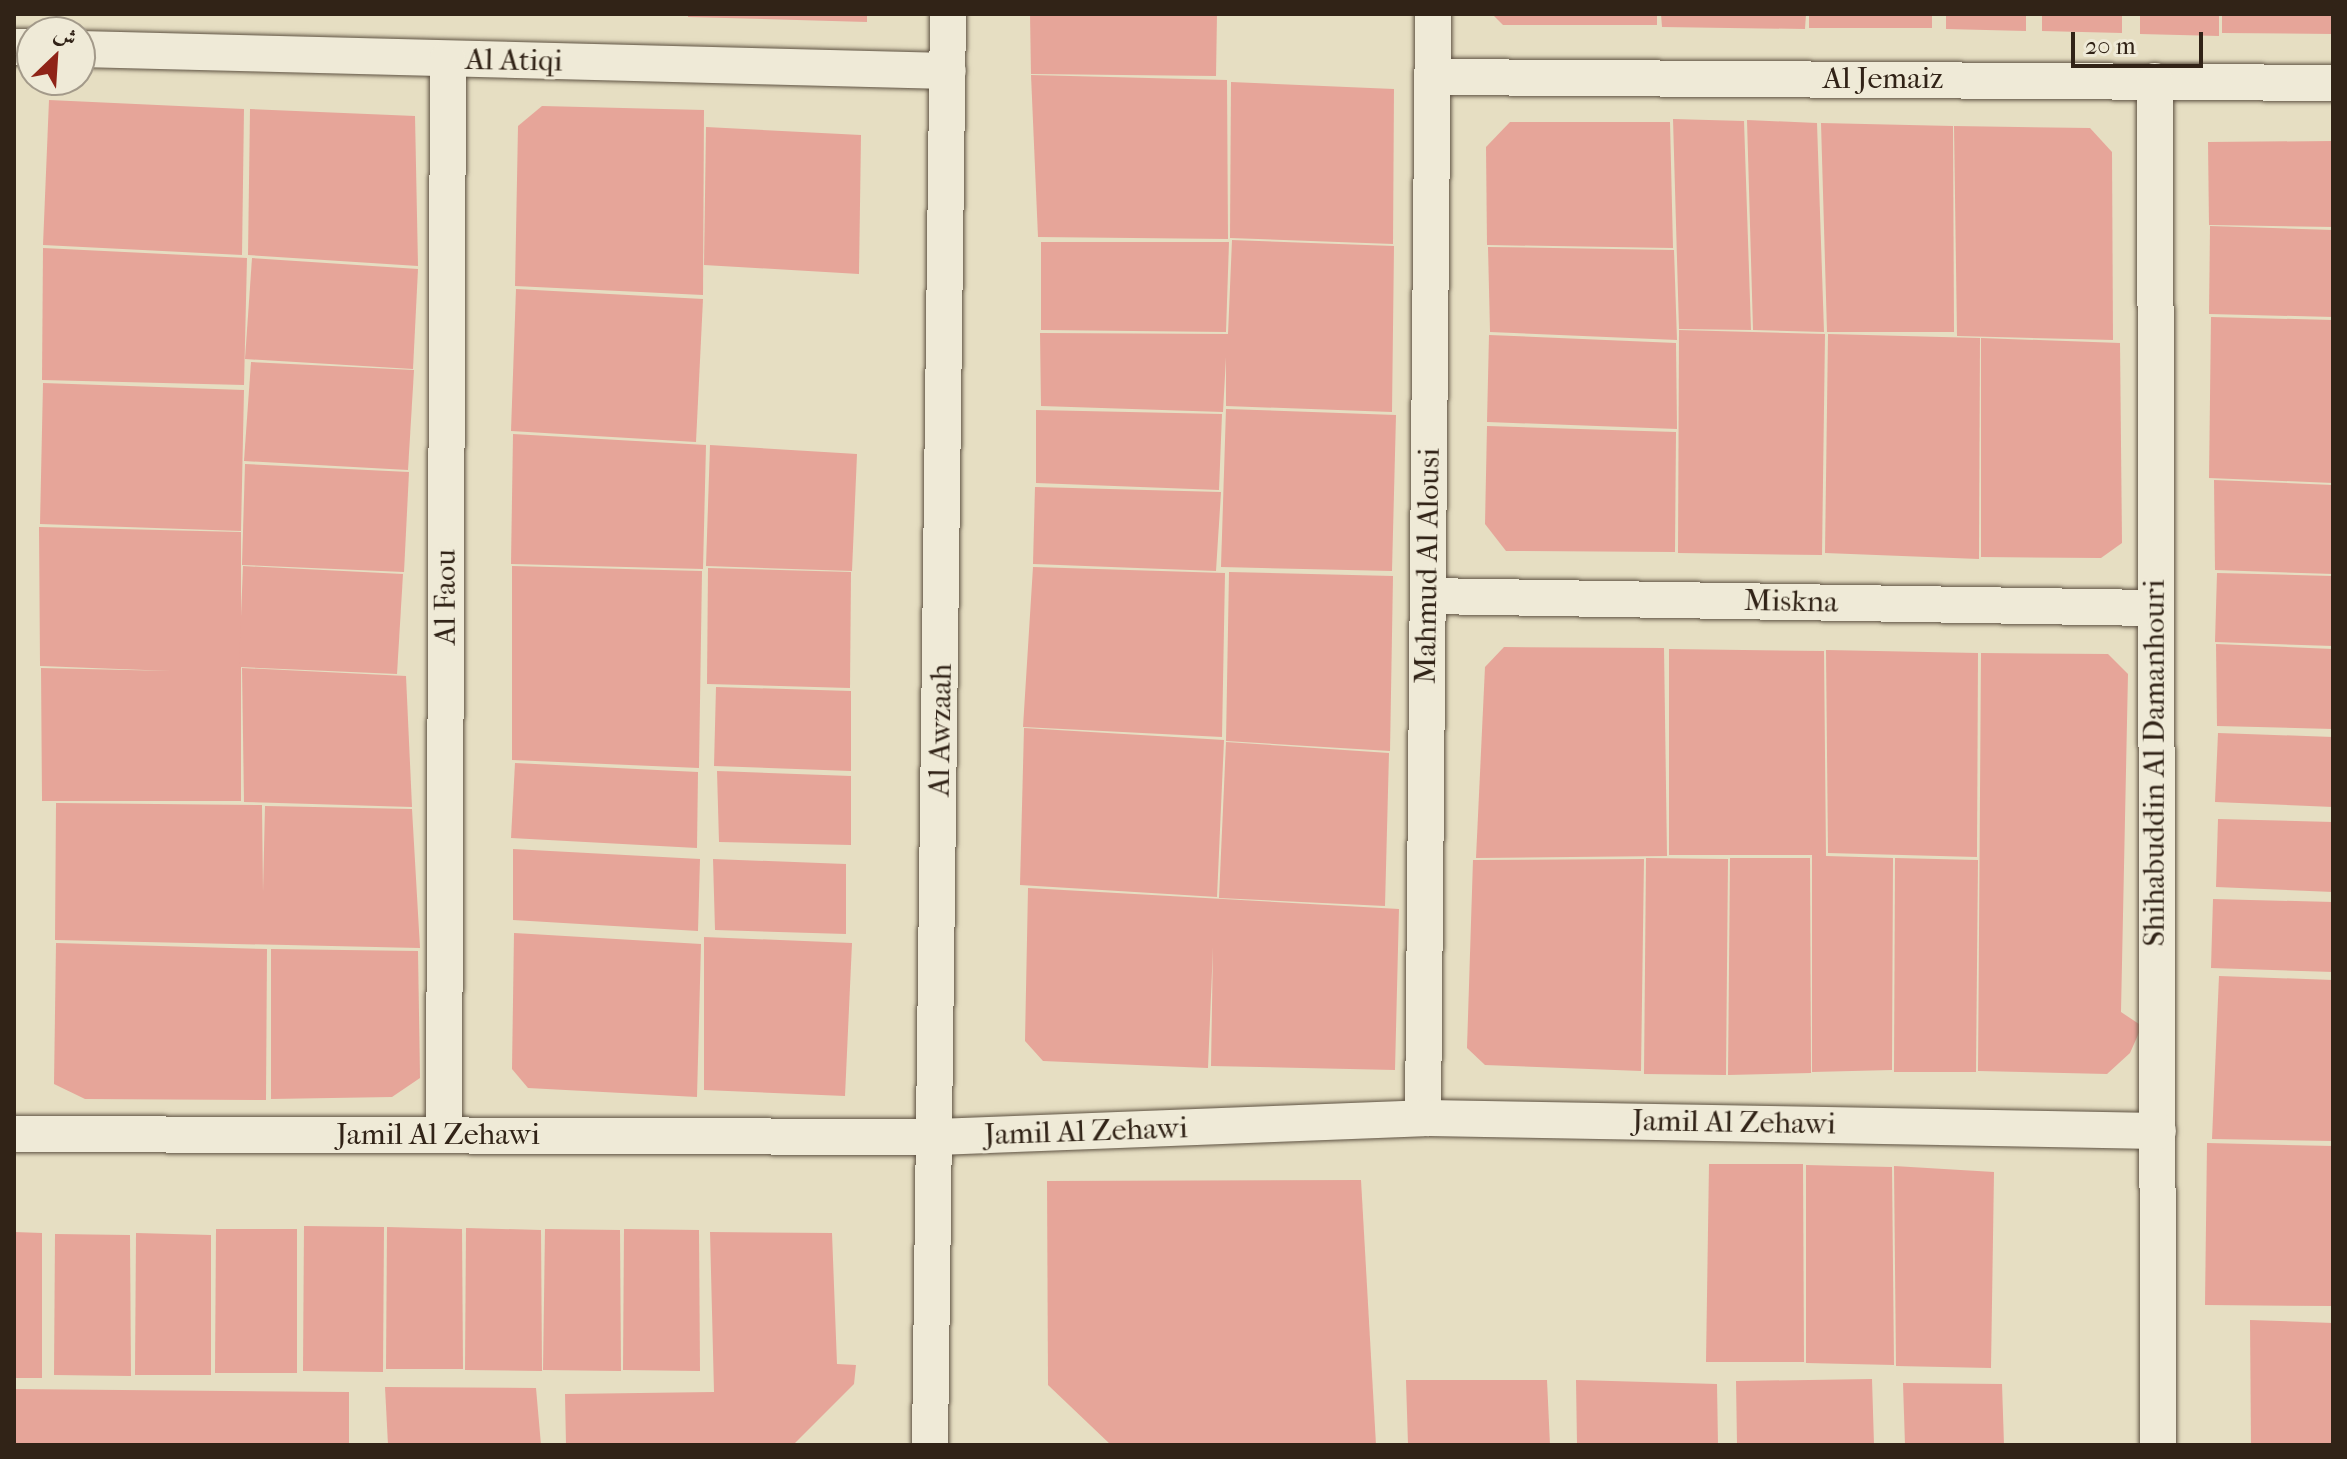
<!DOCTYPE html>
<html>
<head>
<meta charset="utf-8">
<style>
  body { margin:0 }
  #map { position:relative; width:2347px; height:1459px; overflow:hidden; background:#e6dec2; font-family:"IM FELL French Canon",Amiri,serif }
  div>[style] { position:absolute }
  .building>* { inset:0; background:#e6a599 }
  .roads { filter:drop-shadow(0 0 2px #5e5242) drop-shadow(0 0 2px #5e5242) }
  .minor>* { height:36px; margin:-18px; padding:0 18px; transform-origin:18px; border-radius:18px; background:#efead7 }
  span { translate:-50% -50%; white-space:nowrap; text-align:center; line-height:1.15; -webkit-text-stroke:6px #efead7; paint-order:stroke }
  .street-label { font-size:30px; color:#312317 }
  .frame { position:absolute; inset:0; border:16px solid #312317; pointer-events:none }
  .north { position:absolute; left:16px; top:16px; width:80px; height:80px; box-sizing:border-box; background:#efead7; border:2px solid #a39a8a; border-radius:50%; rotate:25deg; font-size:22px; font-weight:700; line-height:32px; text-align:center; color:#312317 }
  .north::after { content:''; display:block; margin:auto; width:28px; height:36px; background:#8f2418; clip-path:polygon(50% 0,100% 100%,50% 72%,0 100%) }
  .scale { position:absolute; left:2071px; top:32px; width:132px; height:36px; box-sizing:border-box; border:4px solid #312317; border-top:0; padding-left:10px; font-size:24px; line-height:28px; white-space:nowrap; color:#312317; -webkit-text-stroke:6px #efead7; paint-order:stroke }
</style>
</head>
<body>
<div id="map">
  <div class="building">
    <i style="clip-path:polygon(688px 14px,867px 14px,867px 22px,688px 17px)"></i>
    <i style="clip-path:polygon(1030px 14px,1217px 14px,1216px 76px,1031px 74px)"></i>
    <i style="clip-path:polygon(1492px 14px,1657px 14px,1657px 25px,1503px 25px)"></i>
    <i style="clip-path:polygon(1661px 14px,1806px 14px,1805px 29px,1662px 27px)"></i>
    <i style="clip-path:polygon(1809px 14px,1932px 14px,1932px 28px,1809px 28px)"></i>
    <i style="clip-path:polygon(1946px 14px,2026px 14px,2026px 31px,1946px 29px)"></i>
    <i style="clip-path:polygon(2042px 14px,2122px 14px,2122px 33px,2042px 31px)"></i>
    <i style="clip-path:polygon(2140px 14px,2219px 14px,2219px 36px,2140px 34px)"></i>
    <i style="clip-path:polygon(2222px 14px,2333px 14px,2333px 34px,2222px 33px)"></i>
    <i style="clip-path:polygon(1031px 75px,1227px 80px,1228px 239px,1038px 237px)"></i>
    <i style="clip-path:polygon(1231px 82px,1394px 89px,1393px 244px,1230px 238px)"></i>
    <i style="clip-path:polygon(49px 100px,244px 109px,242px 255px,43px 245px)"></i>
    <i style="clip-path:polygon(542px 106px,704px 110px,703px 295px,515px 286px,518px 126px)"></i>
    <i style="clip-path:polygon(250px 109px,415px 116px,418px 266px,248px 255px)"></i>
    <i style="clip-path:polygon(1673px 119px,1744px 121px,1751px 330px,1679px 329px)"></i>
    <i style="clip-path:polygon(1747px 120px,1817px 123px,1824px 332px,1753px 330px)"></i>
    <i style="clip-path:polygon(1510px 122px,1670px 122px,1673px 248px,1487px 245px,1486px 147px)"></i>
    <i style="clip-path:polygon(1821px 123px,1953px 126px,1954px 332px,1827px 332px)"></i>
    <i style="clip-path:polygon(1954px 126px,2090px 128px,2112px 152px,2113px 340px,1957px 336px)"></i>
    <i style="clip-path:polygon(706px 127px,861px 135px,859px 274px,704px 265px)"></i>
    <i style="clip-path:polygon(2333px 141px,2333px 227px,2209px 225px,2208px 142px)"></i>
    <i style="clip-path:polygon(2210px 226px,2333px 230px,2333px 317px,2209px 314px)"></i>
    <i style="clip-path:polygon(1232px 240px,1394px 246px,1392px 412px,1226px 406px,1226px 357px,1223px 412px,1041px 406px,1040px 333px,1228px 334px)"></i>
    <i style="clip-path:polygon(1041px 242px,1229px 242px,1226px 332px,1041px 330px)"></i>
    <i style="clip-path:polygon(1488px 247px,1674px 250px,1677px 340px,1490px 332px)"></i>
    <i style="clip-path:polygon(43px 248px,247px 258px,244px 385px,42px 380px)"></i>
    <i style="clip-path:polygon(252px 258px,418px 269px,413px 369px,245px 359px)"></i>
    <i style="clip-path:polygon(516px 289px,703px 299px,696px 442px,511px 431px)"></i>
    <i style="clip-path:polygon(2211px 317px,2333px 320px,2333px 483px,2209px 478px)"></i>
    <i style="clip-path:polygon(1679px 330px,1825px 334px,1822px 555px,1678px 553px)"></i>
    <i style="clip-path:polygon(1828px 334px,1980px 338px,1979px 559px,1825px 553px)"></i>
    <i style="clip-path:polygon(1489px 335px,1676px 343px,1677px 429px,1487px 422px)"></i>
    <i style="clip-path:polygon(1981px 338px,2120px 343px,2122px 543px,2101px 558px,1981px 557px)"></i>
    <i style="clip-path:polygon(251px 362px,414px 370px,408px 470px,244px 461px)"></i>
    <i style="clip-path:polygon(43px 383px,244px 390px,241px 531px,40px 524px)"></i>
    <i style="clip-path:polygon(1226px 409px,1396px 415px,1392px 571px,1221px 567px)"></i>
    <i style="clip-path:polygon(1036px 410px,1222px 414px,1219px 490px,1036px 483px)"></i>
    <i style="clip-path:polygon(1487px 426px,1676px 432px,1675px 552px,1506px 551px,1485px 524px)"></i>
    <i style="clip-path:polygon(513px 434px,706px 445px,703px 569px,511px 564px)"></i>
    <i style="clip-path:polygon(710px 445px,857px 454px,852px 571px,706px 566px)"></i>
    <i style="clip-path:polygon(245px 464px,409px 472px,404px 572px,242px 565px)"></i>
    <i style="clip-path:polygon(2214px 480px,2333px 485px,2333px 574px,2215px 570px)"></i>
    <i style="clip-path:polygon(1035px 487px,1221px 492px,1216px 571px,1033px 564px)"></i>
    <i style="clip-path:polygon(39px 527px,241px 532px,241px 801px,42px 801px,41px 668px,171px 671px,40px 666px)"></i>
    <i style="clip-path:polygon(243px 566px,403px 574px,397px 674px,239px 667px)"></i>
    <i style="clip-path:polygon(512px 566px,702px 571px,699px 768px,512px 760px)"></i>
    <i style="clip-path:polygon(1033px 567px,1225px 573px,1222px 737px,1023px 727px)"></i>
    <i style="clip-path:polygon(708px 568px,851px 572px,850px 688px,707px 684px)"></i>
    <i style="clip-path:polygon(1229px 572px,1393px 576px,1390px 751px,1226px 741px)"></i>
    <i style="clip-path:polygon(2217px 573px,2333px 576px,2333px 646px,2215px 642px)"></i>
    <i style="clip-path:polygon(2216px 644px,2333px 649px,2333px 729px,2217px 726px)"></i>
    <i style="clip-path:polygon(1504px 647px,1664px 648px,1667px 856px,1476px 858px,1485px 667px)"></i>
    <i style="clip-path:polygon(1669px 649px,1824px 651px,1826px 856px,1893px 858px,1892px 1070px,1812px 1072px,1812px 855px,1669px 855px)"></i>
    <i style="clip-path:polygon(1826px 650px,1978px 653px,1977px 857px,1828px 853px)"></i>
    <i style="clip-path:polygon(1981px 653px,2108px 654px,2128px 674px,2121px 1012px,2142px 1026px,2130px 1053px,2107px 1074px,1978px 1071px)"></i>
    <i style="clip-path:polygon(242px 668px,406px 676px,412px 807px,244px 802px)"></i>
    <i style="clip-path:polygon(716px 687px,851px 691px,851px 771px,714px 766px)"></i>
    <i style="clip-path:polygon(1024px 728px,1224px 740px,1217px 897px,1020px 885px)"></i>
    <i style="clip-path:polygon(2218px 733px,2333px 737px,2333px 807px,2215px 802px)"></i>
    <i style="clip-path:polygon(1226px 742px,1389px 753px,1385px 906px,1219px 898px)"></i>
    <i style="clip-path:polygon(515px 763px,698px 772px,697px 848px,511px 838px)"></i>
    <i style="clip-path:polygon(717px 771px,851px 776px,851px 845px,719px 842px)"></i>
    <i style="clip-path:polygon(56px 803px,262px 805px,263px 892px,265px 806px,412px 809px,420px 948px,55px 940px)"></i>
    <i style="clip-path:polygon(2218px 819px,2333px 822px,2333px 892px,2216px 887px)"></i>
    <i style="clip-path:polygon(513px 849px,700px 859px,698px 931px,513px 920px)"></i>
    <i style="clip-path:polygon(1646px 858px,1728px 859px,1726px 1075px,1644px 1074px)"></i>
    <i style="clip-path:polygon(1730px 858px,1810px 858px,1811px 1073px,1728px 1075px)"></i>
    <i style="clip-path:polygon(1895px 858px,1978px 860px,1976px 1072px,1894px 1072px)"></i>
    <i style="clip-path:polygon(713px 859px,846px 864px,846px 934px,715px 930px)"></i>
    <i style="clip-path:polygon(1644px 859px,1641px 1071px,1485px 1065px,1467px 1048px,1473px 860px)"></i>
    <i style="clip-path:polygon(1028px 888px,1399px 909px,1395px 1070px,1211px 1066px,1213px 947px,1208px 1068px,1043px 1061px,1025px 1041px)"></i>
    <i style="clip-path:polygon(2213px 899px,2333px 902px,2333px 972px,2211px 968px)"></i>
    <i style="clip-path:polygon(514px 933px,701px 944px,697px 1097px,528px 1088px,512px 1069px)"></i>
    <i style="clip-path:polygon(704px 937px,852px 943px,845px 1096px,704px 1090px)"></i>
    <i style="clip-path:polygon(56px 943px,267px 949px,266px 1100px,85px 1099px,54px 1084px)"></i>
    <i style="clip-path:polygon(271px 949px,418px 951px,420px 1078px,392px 1097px,271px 1099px)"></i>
    <i style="clip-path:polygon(2219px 976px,2333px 980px,2333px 1141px,2212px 1139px)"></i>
    <i style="clip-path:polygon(2207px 1143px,2333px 1146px,2333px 1306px,2205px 1305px)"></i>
    <i style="clip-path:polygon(1709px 1164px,1803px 1164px,1804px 1362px,1706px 1362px)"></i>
    <i style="clip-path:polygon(1806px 1165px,1892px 1167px,1894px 1365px,1806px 1363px)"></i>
    <i style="clip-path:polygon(1894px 1166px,1994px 1172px,1991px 1368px,1896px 1366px)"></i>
    <i style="clip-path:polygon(1361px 1180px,1376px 1445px,1111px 1445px,1048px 1385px,1047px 1181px)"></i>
    <i style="clip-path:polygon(304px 1226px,384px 1227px,383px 1372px,303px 1371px)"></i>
    <i style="clip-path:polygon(387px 1227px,462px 1229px,463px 1369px,386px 1369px)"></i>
    <i style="clip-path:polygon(466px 1228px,541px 1230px,542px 1371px,465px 1370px)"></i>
    <i style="clip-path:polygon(216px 1229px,297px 1229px,297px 1373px,215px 1373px)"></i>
    <i style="clip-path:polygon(545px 1229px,620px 1230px,621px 1371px,543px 1370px)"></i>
    <i style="clip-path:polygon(624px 1229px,699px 1230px,700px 1371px,623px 1370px)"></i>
    <i style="clip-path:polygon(14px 1232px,42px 1233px,42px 1378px,14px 1378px)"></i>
    <i style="clip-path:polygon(710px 1232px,832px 1233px,837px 1364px,856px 1365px,854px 1384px,793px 1445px,566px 1445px,565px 1394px,714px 1392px)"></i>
    <i style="clip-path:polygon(136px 1233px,211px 1235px,211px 1375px,135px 1375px)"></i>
    <i style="clip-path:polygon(55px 1234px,130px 1235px,131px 1376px,54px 1375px)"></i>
    <i style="clip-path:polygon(2250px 1320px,2333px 1323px,2333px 1445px,2251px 1445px)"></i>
    <i style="clip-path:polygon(1872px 1379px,1874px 1445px,1737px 1445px,1736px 1381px)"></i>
    <i style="clip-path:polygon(1406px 1380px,1547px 1380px,1550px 1445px,1408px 1445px)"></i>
    <i style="clip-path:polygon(1576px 1380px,1717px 1384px,1718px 1445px,1577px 1445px)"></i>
    <i style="clip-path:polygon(1903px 1383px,2002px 1384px,2004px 1445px,1905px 1445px)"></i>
    <i style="clip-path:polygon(385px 1387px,536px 1388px,541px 1445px,388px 1445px)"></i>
    <i style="clip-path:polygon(14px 1389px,349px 1392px,349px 1445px,14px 1445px)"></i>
  </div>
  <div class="roads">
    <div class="minor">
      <i style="left:14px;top:47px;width:18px"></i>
      <i style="left:80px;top:49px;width:868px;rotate:1.45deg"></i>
      <i style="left:1433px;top:77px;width:900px;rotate:0.38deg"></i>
      <i style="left:2155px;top:81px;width:1364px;rotate:89.87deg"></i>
      <i style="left:1428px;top:596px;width:726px;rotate:0.95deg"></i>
      <i style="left:1423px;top:1118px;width:1104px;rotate:-89.48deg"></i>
      <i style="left:14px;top:1134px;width:923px;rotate:0.19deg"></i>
      <i style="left:937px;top:1137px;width:486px;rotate:-2.2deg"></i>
      <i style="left:1423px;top:1118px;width:735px;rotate:1.01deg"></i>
      <i style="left:444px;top:1135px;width:1075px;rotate:-89.79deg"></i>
      <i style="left:930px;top:1445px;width:1431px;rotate:-89.28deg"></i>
    </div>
  </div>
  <div class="street-label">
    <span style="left:514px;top:61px;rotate:1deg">Al Atiqi</span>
    <span style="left:1883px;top:79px">Al Jemaiz</span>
    <span style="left:1428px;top:566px;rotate:-89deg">Mahmud Al Alousi</span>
    <span style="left:446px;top:597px;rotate:-90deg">Al Faou</span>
    <span style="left:1791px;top:602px;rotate:1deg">Miskna</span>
    <span style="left:941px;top:730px;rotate:-89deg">Al Awzaah</span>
    <span style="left:2155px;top:763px;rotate:-90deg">Shihabuddin Al Damanhouri</span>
    <span style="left:1734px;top:1123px;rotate:1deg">Jamil Al Zehawi</span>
    <span style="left:1086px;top:1132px;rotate:-2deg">Jamil Al Zehawi</span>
    <span style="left:438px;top:1135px">Jamil Al Zehawi</span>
  </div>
  <div class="frame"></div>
  <div class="north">ش</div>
  <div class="scale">20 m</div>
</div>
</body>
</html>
